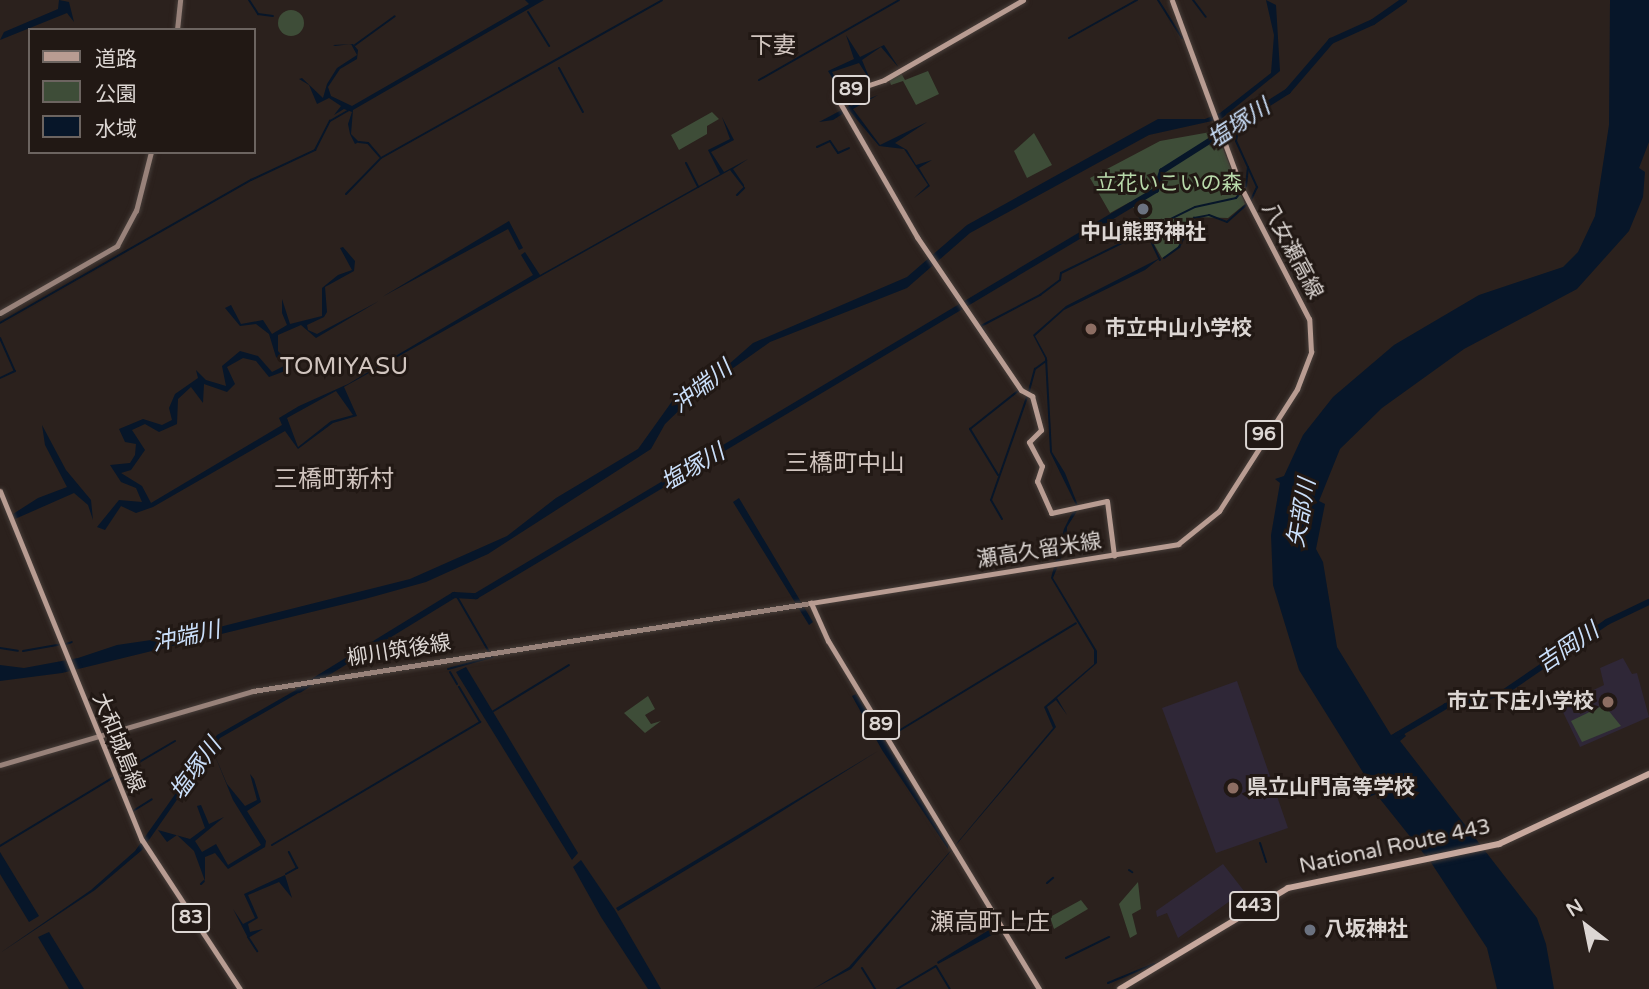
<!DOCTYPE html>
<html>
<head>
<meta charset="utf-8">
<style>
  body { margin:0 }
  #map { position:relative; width:1649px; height:989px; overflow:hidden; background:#2b211d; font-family:"Varela Round","Noto Sans JP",sans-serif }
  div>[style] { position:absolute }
  .education>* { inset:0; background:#2f2737 }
  .green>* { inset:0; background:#3e4d38 }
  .round { border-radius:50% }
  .water>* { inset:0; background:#071629 }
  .stream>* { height:2px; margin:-1px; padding:0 1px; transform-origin:1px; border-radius:1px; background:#071629 }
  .river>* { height:6px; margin:-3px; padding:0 3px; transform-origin:3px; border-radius:3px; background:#071629 }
  .roads { filter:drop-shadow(0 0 2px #473e3a) drop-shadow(0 0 2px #473e3a) }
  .secondary>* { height:4.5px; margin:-2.25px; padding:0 2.25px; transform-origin:2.25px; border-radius:2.25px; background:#98827a }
  .primary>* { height:5px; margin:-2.5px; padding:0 2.5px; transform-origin:2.5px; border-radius:2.5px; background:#b89c92 }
  .trunk>* { height:6px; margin:-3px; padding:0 3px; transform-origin:3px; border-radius:3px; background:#c7a89d }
  .dots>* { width:19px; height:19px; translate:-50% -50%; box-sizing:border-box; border:4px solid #211814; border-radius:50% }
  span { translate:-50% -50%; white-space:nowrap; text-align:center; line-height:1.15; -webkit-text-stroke:6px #211814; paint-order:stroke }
  .shield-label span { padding:2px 5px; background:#211814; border:2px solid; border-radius:5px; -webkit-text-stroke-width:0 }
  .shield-label { font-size:19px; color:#dcd6d3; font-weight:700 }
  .park-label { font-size:21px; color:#b8d9aa }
  .poi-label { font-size:21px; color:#dcd6d3; font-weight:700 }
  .left { translate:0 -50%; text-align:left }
  .right { translate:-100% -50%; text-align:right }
  .street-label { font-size:21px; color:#dcd6d3 }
  .neighbourhood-label { font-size:23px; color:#d1c5bf }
  .water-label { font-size:23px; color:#cadffa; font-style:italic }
  .quarter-label { font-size:24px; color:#d1c5bf }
  .legend { position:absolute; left:28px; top:28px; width:228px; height:126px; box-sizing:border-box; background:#211814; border:2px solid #6c6460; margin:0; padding:9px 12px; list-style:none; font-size:21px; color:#dcd6d3 }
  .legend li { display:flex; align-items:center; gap:14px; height:35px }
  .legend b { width:35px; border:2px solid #6c6460 }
  .north { position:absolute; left:1551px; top:891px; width:70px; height:70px; -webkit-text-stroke:5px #211814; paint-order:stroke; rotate:328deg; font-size:19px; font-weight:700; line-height:28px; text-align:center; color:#dcd6d3 }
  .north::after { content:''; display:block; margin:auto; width:24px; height:32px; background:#dcd6d3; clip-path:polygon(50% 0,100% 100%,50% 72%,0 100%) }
</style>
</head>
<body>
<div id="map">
  <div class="education">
    <i style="clip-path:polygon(1623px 658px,1632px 674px,1637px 673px,1649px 717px,1580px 747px,1560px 706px,1604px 685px,1600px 668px)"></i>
    <i style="clip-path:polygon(1237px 681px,1288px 828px,1216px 853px,1162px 708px)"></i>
    <i style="clip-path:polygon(1223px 864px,1244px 891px,1178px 938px,1167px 913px,1157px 917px,1156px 911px)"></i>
  </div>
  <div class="green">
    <i class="round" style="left:278px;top:10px;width:26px;height:26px"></i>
    <i style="clip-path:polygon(928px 71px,939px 94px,916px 105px,903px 81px,891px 85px,889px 79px,901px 73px,905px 80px)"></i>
    <i style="clip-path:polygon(712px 112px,719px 119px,707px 126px,707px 134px,679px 150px,671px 135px)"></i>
    <i style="clip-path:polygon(1216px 131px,1245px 204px,1228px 218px,1196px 217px,1177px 249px,1162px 258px,1130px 202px,1110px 213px,1090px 178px,1160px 141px)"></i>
    <i style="clip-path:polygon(1034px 133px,1052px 165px,1027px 178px,1014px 151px)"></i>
    <i style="clip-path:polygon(648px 696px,655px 709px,645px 715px,651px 724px,661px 721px,645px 733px,624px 713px)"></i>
    <i style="clip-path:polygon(1604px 705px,1621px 726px,1582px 742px,1571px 721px)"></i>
    <i style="clip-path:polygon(1138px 882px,1141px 909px,1132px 914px,1137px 934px,1130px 938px,1119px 904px)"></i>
    <i style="clip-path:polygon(1081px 900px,1088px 909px,1054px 929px,1050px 917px)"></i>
  </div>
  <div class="water">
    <i style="clip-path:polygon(59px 0,69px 2px,74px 22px,67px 13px,0 40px,4px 32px,58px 9px)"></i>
    <i style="clip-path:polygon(525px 0,544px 0,353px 110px,351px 134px,359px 142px,355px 144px,350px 134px,348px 124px,352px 112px,344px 109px,334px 115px,341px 106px,329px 98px,317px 104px,309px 85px,299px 79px,290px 82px,302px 78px,323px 98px,327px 84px,337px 68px,357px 55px,351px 44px,335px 46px,333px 45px,353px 44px,358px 50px,357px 59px,340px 69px,328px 87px,331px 96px,352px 106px,529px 4px)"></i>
    <i style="clip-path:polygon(1266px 0,1276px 5px,1280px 71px,1221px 119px,1149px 135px,970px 233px,907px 288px,770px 342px,695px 395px,665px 424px,651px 449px,488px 554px,426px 582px,365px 599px,62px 673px,0 681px,0 665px,24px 668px,78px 658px,117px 645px,192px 634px,410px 579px,507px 536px,556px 498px,638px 449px,678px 393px,728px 365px,753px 343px,907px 277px,967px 225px,1158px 119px,1205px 119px,1220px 113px,1271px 73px,1274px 35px)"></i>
    <i style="clip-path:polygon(1610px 0,1649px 0,1649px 142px,1639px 168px,1645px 172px,1643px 197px,1629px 231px,1577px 289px,1464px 349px,1382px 408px,1340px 449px,1319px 501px,1325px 504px,1316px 549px,1323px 562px,1337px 647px,1391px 735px,1401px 730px,1406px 736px,1400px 741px,1537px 918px,1546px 944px,1554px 989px,1497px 989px,1487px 948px,1432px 864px,1376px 794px,1369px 797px,1374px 790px,1299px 670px,1273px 585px,1271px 535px,1280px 483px,1275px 479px,1284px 476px,1303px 435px,1333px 397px,1394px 345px,1479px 295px,1563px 267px,1578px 252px,1595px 216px,1609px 125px)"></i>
    <i style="clip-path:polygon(846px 35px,860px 57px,884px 45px,899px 68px,881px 47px,862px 60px,871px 82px,859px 63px,832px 72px,851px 106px,878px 95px,853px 109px,880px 145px,927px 122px,895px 143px,907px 150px,916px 165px,932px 160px,919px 168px,930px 186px,914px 198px,928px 185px,904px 149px,879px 146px,849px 110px,833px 120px,819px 122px,849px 106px,828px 71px,854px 59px)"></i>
    <i style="clip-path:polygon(evenodd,722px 117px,734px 140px,711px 152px,724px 172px,748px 159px,733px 169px,744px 185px,744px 188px,730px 170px,344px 387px,357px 416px,333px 423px,298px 449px,285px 431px,153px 507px,136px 513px,121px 506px,105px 530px,97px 527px,119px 500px,142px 502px,136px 488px,121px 482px,110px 465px,130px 463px,135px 455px,136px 444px,125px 442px,119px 429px,143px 419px,162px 425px,172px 420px,169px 408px,175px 394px,198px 378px,196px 370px,206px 380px,226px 386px,222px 366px,240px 351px,258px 356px,272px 372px,286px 365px,276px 357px,269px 334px,256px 324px,240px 326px,225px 308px,231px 305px,241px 324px,263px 320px,272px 334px,287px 325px,282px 313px,282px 299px,290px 324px,322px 316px,322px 288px,338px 275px,352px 270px,340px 248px,343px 247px,355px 261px,354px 271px,325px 287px,327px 312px,324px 317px,307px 325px,308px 330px,317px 334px,379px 301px,316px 338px,301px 325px,278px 335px,278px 351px,290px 364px,285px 371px,269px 377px,256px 361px,243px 358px,227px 367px,235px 384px,227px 392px,204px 384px,203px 403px,191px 387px,178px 399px,177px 424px,159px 432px,145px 424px,132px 430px,145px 450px,131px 470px,121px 473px,142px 486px,151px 503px,282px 425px,279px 418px,299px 406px,348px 384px,533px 275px,521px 255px,525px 252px,540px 275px,720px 174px,708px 150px,730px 139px,722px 117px,336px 391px,353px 415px,331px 421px,298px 447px,287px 418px,336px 391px)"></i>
    <i style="clip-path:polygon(509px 221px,523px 248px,519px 250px,508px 229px,382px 297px)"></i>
    <i style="clip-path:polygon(1160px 258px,1145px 270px,1064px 310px,1035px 336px,1047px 358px,1052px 452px,1065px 473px,1079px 508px,1067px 527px,1066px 546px,1053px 578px,1097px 651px,1097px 663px,1057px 698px,1067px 715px,1056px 700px,1047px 707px,1056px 727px,851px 969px,813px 989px,849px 967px,952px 849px,1053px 728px,1044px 707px,1094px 664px,1094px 650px,1051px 578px,1064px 529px,1076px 505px,1050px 452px,1045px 358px,1033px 335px,1066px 306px)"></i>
    <i style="clip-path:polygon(42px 425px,66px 470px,91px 500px,93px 520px,88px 505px,74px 493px,15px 519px,13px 514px,38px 498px,67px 487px,45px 445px)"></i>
    <i style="clip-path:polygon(739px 498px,807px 612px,813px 622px,809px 625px,733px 502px)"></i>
    <i style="clip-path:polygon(466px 667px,578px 853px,572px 860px,456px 672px)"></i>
    <i style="clip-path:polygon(303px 686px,307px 688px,220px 738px,142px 850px,95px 890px,0 953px,91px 890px,135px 851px,217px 735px)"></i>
    <i style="clip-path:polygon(856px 694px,948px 845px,948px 849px,882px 750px,852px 696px)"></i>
    <i style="clip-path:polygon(213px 751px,227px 784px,245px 806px,257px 800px,250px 774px,254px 779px,261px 802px,247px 811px,266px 841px,265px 847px,228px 869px,215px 853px,205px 857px,205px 881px,194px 851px,177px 835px,167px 842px,158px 830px,190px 839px,205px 828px,197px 806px,201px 805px,209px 824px,224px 817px,195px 841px,202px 852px,216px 844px,228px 865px,261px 845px,233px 800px)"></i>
    <i style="clip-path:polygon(878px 751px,736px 840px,618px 911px,616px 908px)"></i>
    <i style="clip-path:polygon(0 852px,39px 916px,29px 922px,0 874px)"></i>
    <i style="clip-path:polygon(581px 860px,615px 910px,661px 989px,648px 989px,601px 917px,573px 867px)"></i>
    <i style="clip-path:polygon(285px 875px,292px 898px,279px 882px,248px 895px,258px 918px,248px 924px,250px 932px,263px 929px,248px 938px,233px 909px,243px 924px,255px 918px,244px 894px)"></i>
    <i style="clip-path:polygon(997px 925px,1001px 930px,938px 964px,937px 962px)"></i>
    <i style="clip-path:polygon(49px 932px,84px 989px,69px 989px,38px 937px)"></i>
  </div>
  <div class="stream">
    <i style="left:249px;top:0;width:17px;rotate:57deg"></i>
    <i style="left:258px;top:14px;width:15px;rotate:8deg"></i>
    <i style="left:1158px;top:0;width:45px;rotate:57.7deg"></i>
    <i style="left:1193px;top:0;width:21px;rotate:53deg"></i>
    <i style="left:528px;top:12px;width:40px;rotate:58deg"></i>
    <i style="left:1069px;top:38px;width:78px;rotate:-29.2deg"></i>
    <i style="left:355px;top:45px;width:49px;rotate:-35.9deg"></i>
    <i style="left:559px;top:68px;width:50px;rotate:61.4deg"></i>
    <i style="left:759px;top:80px;width:161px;rotate:-29.7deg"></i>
    <i style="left:1239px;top:124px;width:17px;rotate:100deg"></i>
    <i style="left:1236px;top:141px;width:51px;rotate:65.5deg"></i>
    <i style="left:1257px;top:187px;width:14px;rotate:115deg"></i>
    <i style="left:359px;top:142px;width:9px;rotate:6deg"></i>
    <i style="left:368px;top:143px;width:18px;rotate:49deg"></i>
    <i style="left:817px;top:147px;width:14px;rotate:-25deg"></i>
    <i style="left:830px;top:141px;width:14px;rotate:56deg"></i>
    <i style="left:838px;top:153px;width:12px;rotate:-24deg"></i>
    <i style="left:686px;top:163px;width:27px;rotate:63deg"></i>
    <i style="left:346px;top:194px;width:50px;rotate:-45.8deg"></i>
    <i style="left:381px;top:158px;width:322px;rotate:-29.3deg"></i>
    <i style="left:737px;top:195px;width:10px;rotate:-45deg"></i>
    <i style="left:1133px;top:203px;width:63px;rotate:64.7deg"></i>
    <i style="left:1164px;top:258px;width:19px;rotate:-36deg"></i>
    <i style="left:1179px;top:247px;width:33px;rotate:-63deg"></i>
    <i style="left:1194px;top:218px;width:15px;rotate:-11deg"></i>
    <i style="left:1209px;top:215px;width:19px;rotate:21deg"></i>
    <i style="left:1227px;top:222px;width:27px;rotate:-42deg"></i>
    <i style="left:0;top:323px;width:289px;rotate:-29.7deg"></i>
    <i style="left:251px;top:180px;width:71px;rotate:-25.1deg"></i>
    <i style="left:315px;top:150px;width:33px;rotate:-63deg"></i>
    <i style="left:330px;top:121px;width:22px;rotate:-30deg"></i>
    <i style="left:985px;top:333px;width:8px;rotate:-120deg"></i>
    <i style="left:981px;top:326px;width:67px;rotate:-27.7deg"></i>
    <i style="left:1040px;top:295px;width:25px;rotate:-37deg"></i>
    <i style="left:1060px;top:280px;width:7px;rotate:-82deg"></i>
    <i style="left:1061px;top:273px;width:149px;rotate:-26.2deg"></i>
    <i style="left:1195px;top:207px;width:42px;rotate:-12.4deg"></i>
    <i style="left:1236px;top:198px;width:16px;rotate:-50deg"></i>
    <i style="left:1246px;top:186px;width:19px;rotate:-84deg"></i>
    <i style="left:0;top:338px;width:36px;rotate:66deg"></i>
    <i style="left:15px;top:371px;width:17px;rotate:155deg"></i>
    <i style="left:1029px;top:391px;width:23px;rotate:-75deg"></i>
    <i style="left:1035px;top:369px;width:14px;rotate:-36deg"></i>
    <i style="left:998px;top:475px;width:54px;rotate:-121.3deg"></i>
    <i style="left:970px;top:429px;width:61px;rotate:-38.4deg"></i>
    <i style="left:1002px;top:519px;width:22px;rotate:-120deg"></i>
    <i style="left:991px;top:500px;width:109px;rotate:-70.7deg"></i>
    <i style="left:66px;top:644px;width:6px;rotate:-18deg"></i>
    <i style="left:0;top:648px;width:18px;rotate:9deg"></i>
    <i style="left:23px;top:651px;width:36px;rotate:-10deg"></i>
    <i style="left:448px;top:669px;width:46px;rotate:-15.3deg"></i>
    <i style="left:492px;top:657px;width:72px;rotate:-120.1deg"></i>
    <i style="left:450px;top:672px;width:14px;rotate:60deg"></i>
    <i style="left:492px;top:712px;width:90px;rotate:-31.4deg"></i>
    <i style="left:892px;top:735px;width:215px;rotate:-31.3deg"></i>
    <i style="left:119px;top:774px;width:65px;rotate:-30.5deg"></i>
    <i style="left:133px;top:811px;width:22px;rotate:-32deg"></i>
    <i style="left:1260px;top:843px;width:20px;rotate:72deg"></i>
    <i style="left:272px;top:845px;width:242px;rotate:-30.6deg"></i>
    <i style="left:480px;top:722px;width:41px;rotate:-121deg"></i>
    <i style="left:0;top:846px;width:133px;rotate:-31.2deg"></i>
    <i style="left:1129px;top:870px;width:4px;rotate:34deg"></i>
    <i style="left:286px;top:874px;width:13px;rotate:-29deg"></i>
    <i style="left:297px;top:868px;width:18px;rotate:-117deg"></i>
    <i style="left:1047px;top:883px;width:8px;rotate:-40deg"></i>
    <i style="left:201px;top:884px;width:4px;rotate:-45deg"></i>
    <i style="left:248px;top:937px;width:17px;rotate:57deg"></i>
    <i style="left:1066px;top:958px;width:48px;rotate:-26deg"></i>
    <i style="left:862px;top:968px;width:25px;rotate:58deg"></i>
    <i style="left:1108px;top:983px;width:50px;rotate:-22.4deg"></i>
    <i style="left:897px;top:989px;width:45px;rotate:-30.5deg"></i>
    <i style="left:936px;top:966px;width:27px;rotate:59deg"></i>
  </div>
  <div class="river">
    <i style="left:299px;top:690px;width:182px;rotate:-31.5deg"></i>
    <i style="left:454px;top:595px;width:22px;rotate:3deg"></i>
    <i style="left:476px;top:596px;width:792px;rotate:-30.84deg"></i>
    <i style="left:1156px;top:190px;width:20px;rotate:-72deg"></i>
    <i style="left:1162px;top:171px;width:149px;rotate:-32.4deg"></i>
    <i style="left:1288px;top:91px;width:66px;rotate:-49.3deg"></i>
    <i style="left:1331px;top:41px;width:46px;rotate:-24.3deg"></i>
    <i style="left:1373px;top:22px;width:38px;rotate:-35deg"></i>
    <i style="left:1397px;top:735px;width:57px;rotate:-30.6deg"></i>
    <i style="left:1446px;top:706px;width:58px;rotate:-12.8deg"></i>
    <i style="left:1503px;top:693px;width:126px;rotate:-34.3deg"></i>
    <i style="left:1607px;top:622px;width:47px;rotate:-25.5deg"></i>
  </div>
  <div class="roads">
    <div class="secondary">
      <i style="left:177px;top:30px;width:30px;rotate:-84deg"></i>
      <i style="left:0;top:313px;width:135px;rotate:-29.8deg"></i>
      <i style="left:117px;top:246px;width:40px;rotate:-62deg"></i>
      <i style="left:136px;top:211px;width:61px;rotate:-75.7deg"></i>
      <i style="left:0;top:765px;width:264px;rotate:-16.3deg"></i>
      <i style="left:253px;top:691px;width:565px;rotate:-8.96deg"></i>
    </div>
    <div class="primary">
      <i style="left:1023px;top:0;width:160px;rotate:150.1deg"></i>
      <i style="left:884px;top:80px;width:51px;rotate:161.6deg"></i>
      <i style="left:836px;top:96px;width:163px;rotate:60.1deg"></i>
      <i style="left:917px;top:237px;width:185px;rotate:55.8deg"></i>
      <i style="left:1021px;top:390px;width:13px;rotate:29deg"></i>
      <i style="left:1032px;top:396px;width:35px;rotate:75deg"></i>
      <i style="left:1041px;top:430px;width:17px;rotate:135deg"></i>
      <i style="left:1029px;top:442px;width:27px;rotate:62deg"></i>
      <i style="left:1042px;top:466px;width:16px;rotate:108deg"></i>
      <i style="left:1037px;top:481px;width:35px;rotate:66deg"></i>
      <i style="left:1051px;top:513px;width:57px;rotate:-12.1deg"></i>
      <i style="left:1107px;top:501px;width:55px;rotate:82.7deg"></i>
      <i style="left:0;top:491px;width:377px;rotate:67.9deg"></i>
      <i style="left:142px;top:840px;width:178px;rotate:56.7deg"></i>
      <i style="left:1039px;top:989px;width:407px;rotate:-121.2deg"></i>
      <i style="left:828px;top:641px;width:42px;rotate:-114.1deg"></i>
      <i style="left:811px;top:603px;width:372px;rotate:-9.1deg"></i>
      <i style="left:1178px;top:544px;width:53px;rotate:-38.8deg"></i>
      <i style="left:1219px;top:511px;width:145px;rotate:-57.4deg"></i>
      <i style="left:1297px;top:389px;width:40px;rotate:-69deg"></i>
      <i style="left:1311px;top:352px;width:33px;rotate:-93deg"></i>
      <i style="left:1309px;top:319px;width:148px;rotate:-117.3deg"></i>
      <i style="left:1241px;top:187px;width:199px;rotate:-110.3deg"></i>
    </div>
    <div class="trunk">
      <i style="left:1120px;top:989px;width:196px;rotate:-31deg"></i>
      <i style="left:1288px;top:888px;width:216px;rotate:-11.8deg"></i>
      <i style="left:1499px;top:844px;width:166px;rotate:-25deg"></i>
    </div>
  </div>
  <div class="dots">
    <i style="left:1143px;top:209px;background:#6b7280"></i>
    <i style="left:1091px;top:329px;background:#8d6e63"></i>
    <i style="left:1608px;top:702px;background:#8d6e63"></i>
    <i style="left:1233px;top:788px;background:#8d6e63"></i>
    <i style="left:1310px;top:930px;background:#6b7280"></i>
  </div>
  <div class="shield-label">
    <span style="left:851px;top:90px">89</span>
    <span style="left:1264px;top:435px">96</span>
    <span style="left:881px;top:725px">89</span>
    <span style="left:1254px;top:906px">443</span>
    <span style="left:191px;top:918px">83</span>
  </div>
  <div class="park-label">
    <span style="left:1169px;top:184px">立花いこいの森</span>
  </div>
  <div class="poi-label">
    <span style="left:1143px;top:233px">中山熊野神社</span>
    <span class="left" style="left:1105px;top:329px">市立中山小学校</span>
    <span class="right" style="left:1594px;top:702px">市立下庄小学校</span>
    <span class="left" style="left:1247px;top:788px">県立山門高等学校</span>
    <span class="left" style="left:1324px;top:930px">八坂神社</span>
  </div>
  <div class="street-label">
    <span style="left:1292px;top:251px;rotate:62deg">八女瀬高線</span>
    <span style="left:1039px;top:551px;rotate:-9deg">瀬高久留米線</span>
    <span style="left:399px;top:651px;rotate:-9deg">柳川筑後線</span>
    <span style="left:118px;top:743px;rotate:68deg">大和城島線</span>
    <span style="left:1395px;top:847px;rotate:-12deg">National Route 443</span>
  </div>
  <div class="neighbourhood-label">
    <span style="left:773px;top:46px">下妻</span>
  </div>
  <div class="water-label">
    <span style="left:1239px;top:124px;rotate:-33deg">塩塚川</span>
    <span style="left:702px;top:387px;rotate:-38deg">沖端川</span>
    <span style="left:693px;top:468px;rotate:-30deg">塩塚川</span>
    <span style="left:1302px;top:513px;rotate:-80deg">矢部川</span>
    <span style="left:186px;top:637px;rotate:-12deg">沖端川</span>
    <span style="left:1568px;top:648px;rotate:-34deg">吉岡川</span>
    <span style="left:196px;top:769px;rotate:-54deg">塩塚川</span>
  </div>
  <div class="quarter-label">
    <span style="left:344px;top:367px">TOMIYASU</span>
    <span style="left:845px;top:464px">三橋町中山</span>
    <span style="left:334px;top:480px">三橋町新村</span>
    <span style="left:990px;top:923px">瀬高町上庄</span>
  </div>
  <ul class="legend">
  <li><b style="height:9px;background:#b89c92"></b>道路</li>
  <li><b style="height:19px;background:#3e4d38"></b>公園</li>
  <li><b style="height:19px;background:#071629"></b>水域</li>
  </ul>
  <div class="north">N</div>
</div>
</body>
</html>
